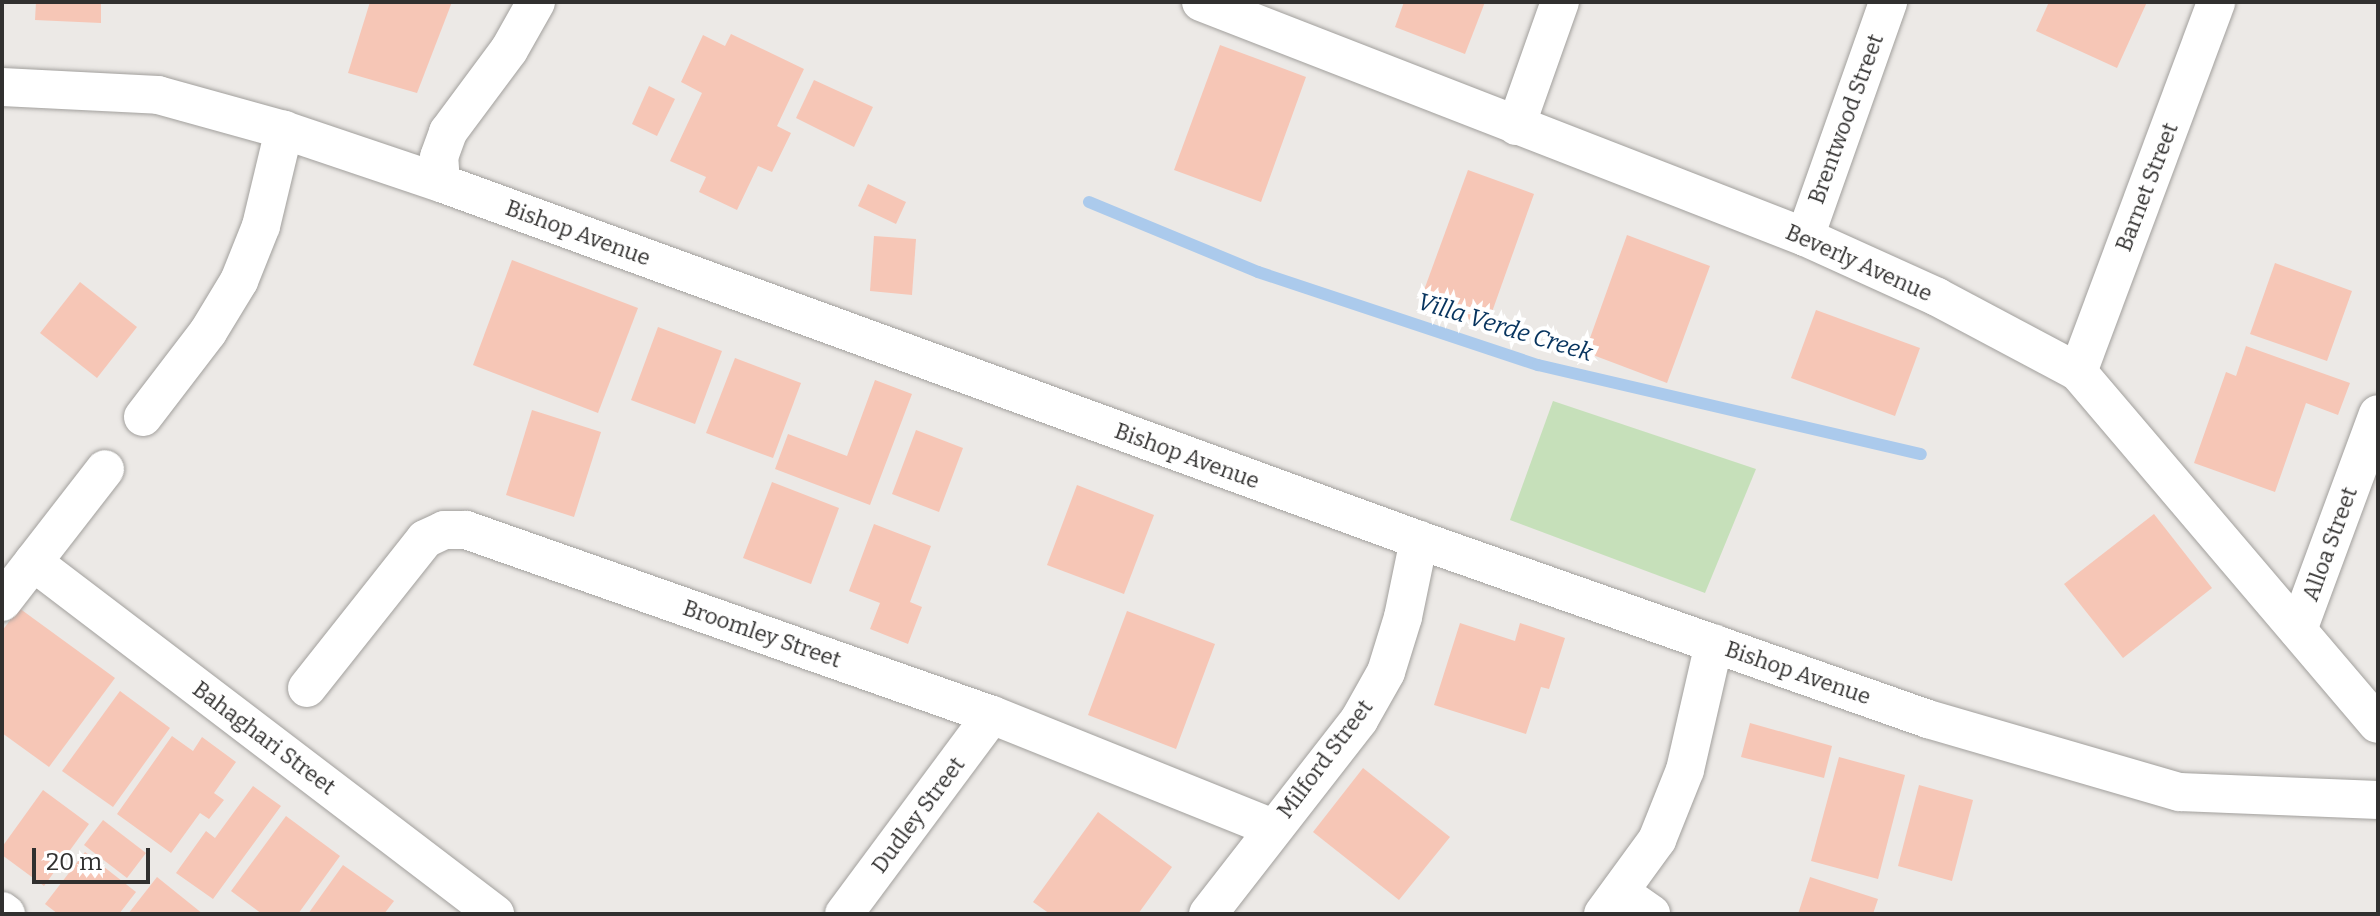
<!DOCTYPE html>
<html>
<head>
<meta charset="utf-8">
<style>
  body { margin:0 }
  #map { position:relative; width:2380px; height:916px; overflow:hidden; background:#ece9e6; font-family:Bitter,serif }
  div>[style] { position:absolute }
  .green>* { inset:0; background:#c6e0ba }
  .stream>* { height:12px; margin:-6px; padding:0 6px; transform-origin:6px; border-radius:6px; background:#abcaec }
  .building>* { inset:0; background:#f6c6b6 }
  .roads { filter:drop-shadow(0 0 2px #a2a09d) drop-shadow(0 0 2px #a2a09d) }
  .minor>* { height:38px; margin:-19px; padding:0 19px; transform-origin:19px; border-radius:19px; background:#fff }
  span { translate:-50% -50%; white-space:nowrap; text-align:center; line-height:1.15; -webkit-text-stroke:8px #fff; paint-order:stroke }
  .street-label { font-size:22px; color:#31302f }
  .water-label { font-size:24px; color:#06335e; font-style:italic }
  .frame { position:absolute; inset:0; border:4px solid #31302f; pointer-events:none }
  .scale { position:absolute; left:32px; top:848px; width:118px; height:36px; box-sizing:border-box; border:4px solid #31302f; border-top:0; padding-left:10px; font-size:24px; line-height:28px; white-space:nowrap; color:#31302f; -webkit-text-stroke:6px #fff; paint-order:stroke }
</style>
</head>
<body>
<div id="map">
  <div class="green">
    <i style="clip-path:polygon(1553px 401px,1756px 469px,1705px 593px,1510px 520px)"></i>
  </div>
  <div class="stream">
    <i style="left:1089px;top:202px;width:183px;rotate:22.5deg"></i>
    <i style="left:1258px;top:272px;width:295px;rotate:18.4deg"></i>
    <i style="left:1538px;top:365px;width:393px;rotate:13.1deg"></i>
  </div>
  <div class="building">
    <i style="clip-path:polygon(36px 2px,101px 2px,101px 23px,35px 20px)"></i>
    <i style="clip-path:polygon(370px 2px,452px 2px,417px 93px,348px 73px)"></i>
    <i style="clip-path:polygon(1404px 2px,1485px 2px,1465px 54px,1395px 27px)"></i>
    <i style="clip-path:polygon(2049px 2px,2147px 2px,2117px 68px,2036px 31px)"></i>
    <i style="clip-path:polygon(731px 34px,804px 69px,777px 126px,791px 133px,772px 172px,758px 166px,737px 210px,699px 192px,706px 177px,670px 161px,702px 93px,681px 82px,703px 35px,725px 46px)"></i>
    <i style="clip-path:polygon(1220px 45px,1306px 77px,1261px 202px,1174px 170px)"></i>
    <i style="clip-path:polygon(814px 80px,873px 107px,854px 147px,796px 118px)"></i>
    <i style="clip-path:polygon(649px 86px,675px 99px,657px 136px,632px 124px)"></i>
    <i style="clip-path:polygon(1468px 170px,1534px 194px,1487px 326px,1420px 301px)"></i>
    <i style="clip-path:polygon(868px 184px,906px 202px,896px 224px,858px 206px)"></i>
    <i style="clip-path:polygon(1627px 235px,1710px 266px,1667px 383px,1585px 352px)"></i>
    <i style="clip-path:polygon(874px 236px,916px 239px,912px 295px,870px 291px)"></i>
    <i style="clip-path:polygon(512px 260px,638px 308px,598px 413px,473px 365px)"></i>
    <i style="clip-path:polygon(2275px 263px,2352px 291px,2327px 361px,2250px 334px)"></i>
    <i style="clip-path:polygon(80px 282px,137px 327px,97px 378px,40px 333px)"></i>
    <i style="clip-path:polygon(1816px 310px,1920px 348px,1895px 416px,1791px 378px)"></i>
    <i style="clip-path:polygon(658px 327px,722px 351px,695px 424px,631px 400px)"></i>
    <i style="clip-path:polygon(2246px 346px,2350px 383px,2338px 415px,2306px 403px,2275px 492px,2194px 463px,2226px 372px,2236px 376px)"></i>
    <i style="clip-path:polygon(735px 358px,801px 383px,773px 458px,706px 433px)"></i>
    <i style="clip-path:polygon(875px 380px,912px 394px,870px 505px,775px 469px,788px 434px,847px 456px)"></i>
    <i style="clip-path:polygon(532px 410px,601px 432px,574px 517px,506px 495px)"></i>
    <i style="clip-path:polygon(916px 430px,963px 448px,939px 512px,892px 494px)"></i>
    <i style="clip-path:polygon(772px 482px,839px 508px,811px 584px,743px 558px)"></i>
    <i style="clip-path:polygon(1077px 485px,1154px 515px,1124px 594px,1047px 565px)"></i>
    <i style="clip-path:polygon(2154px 514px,2212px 588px,2123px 658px,2064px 584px)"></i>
    <i style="clip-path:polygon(874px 524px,931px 546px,910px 602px,922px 607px,908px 644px,870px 629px,880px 603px,849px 591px)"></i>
    <i style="clip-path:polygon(19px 608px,115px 678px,49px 767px,2px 733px,2px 631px)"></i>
    <i style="clip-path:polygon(1127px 611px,1215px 644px,1176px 749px,1088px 715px)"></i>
    <i style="clip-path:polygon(1460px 623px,1515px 641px,1520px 623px,1565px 638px,1549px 689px,1541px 687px,1526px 734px,1434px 705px)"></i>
    <i style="clip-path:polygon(120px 691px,170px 728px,113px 807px,62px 771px)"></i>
    <i style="clip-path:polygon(1750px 723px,1832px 746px,1824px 778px,1741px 757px)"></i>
    <i style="clip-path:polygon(172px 736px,193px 751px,202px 737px,236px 762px,214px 793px,224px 800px,209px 819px,200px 813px,171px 853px,117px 814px)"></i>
    <i style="clip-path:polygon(1839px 757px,1905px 775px,1878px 879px,1811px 861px)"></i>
    <i style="clip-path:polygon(1363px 768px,1450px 837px,1399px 900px,1313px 832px)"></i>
    <i style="clip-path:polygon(1919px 785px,1973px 800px,1952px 881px,1898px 866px)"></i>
    <i style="clip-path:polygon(253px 786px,281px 806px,213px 899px,176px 873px,206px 831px,215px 838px)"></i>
    <i style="clip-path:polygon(43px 790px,89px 824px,44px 886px,2px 855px,2px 847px)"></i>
    <i style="clip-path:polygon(1098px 812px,1172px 867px,1138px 914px,1050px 914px,1033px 902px)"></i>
    <i style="clip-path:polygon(286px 816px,340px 856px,298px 914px,262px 914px,231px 891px)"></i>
    <i style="clip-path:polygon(103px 820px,146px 853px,127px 878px,84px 845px)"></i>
    <i style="clip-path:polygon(85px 852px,136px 892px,119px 914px,58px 914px,45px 904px)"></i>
    <i style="clip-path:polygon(343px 865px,394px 901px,384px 914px,308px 914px)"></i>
    <i style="clip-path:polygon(157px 877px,203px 914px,128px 914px)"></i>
    <i style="clip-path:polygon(1810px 877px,1878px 899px,1873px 914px,1798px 914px)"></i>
  </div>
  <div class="roads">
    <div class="minor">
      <i style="left:1201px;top:2px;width:648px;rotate:21.26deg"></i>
      <i style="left:1805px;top:237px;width:145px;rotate:24.4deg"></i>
      <i style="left:1937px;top:297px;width:160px;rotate:28deg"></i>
      <i style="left:2078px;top:372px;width:462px;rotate:49.6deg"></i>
      <i style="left:2px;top:87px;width:156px;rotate:2.9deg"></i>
      <i style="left:158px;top:95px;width:131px;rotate:15.5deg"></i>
      <i style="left:284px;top:130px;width:166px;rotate:18.7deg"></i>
      <i style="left:441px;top:183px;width:1041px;rotate:20.05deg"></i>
      <i style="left:1419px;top:540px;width:540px;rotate:19.38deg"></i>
      <i style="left:1928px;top:719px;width:262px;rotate:16.2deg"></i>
      <i style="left:2180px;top:792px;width:198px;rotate:2.3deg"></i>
      <i style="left:1516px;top:126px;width:132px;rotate:-70.5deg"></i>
      <i style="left:441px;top:183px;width:26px;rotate:-94deg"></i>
      <i style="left:439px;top:157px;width:27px;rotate:-70deg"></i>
      <i style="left:448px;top:132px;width:102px;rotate:-53.4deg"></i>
      <i style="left:509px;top:50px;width:55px;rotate:-60.6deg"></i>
      <i style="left:1805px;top:237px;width:249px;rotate:-70.5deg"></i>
      <i style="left:2078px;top:372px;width:395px;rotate:-69.5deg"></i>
      <i style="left:143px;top:417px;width:107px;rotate:-52.6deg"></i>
      <i style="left:208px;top:332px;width:60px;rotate:-58.7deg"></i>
      <i style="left:239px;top:281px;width:59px;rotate:-68.2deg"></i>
      <i style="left:261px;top:226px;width:99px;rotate:-76.5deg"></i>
      <i style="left:33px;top:562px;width:581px;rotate:37.3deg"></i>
      <i style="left:2px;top:602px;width:168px;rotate:-52.2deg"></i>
      <i style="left:2298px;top:630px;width:230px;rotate:-69.7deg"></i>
      <i style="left:307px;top:688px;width:190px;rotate:-51.6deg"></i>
      <i style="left:425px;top:539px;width:21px;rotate:-25deg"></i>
      <i style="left:444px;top:530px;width:22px"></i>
      <i style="left:466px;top:530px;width:558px;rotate:19.38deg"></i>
      <i style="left:992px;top:715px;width:303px;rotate:21.9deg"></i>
      <i style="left:1620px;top:892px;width:38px;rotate:35deg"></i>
      <i style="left:2px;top:911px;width:5px;rotate:37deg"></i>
      <i style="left:844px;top:914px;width:248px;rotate:-53.4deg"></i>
      <i style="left:1208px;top:914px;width:246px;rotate:-52.1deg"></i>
      <i style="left:1359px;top:720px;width:55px;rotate:-60.6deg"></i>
      <i style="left:1386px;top:672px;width:58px;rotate:-72.8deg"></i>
      <i style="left:1403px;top:617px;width:79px;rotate:-78.3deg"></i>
      <i style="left:1603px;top:914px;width:92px;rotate:-53.9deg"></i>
      <i style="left:1657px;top:840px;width:75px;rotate:-68.2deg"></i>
      <i style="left:1685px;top:770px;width:130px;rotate:-77.1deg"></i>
    </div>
  </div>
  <div class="street-label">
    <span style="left:1846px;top:119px;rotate:-70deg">Brentwood Street</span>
    <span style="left:2147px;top:187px;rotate:-69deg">Barnet Street</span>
    <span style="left:578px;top:233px;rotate:20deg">Bishop Avenue</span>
    <span style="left:1859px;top:263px;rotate:24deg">Beverly Avenue</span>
    <span style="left:1187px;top:456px;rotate:20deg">Bishop Avenue</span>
    <span style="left:2330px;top:544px;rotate:-70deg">Alloa Street</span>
    <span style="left:762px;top:634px;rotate:19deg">Broomley Street</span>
    <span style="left:1798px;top:673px;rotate:19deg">Bishop Avenue</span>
    <span style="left:264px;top:738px;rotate:37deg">Bahaghari Street</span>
    <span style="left:1325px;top:759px;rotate:-53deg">Milford Street</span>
    <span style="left:918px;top:815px;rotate:-53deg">Dudley Street</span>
  </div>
  <div class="water-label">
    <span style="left:1505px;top:328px;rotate:17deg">Villa Verde Creek</span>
  </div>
  <div class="frame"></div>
  <div class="scale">20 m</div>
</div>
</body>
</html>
